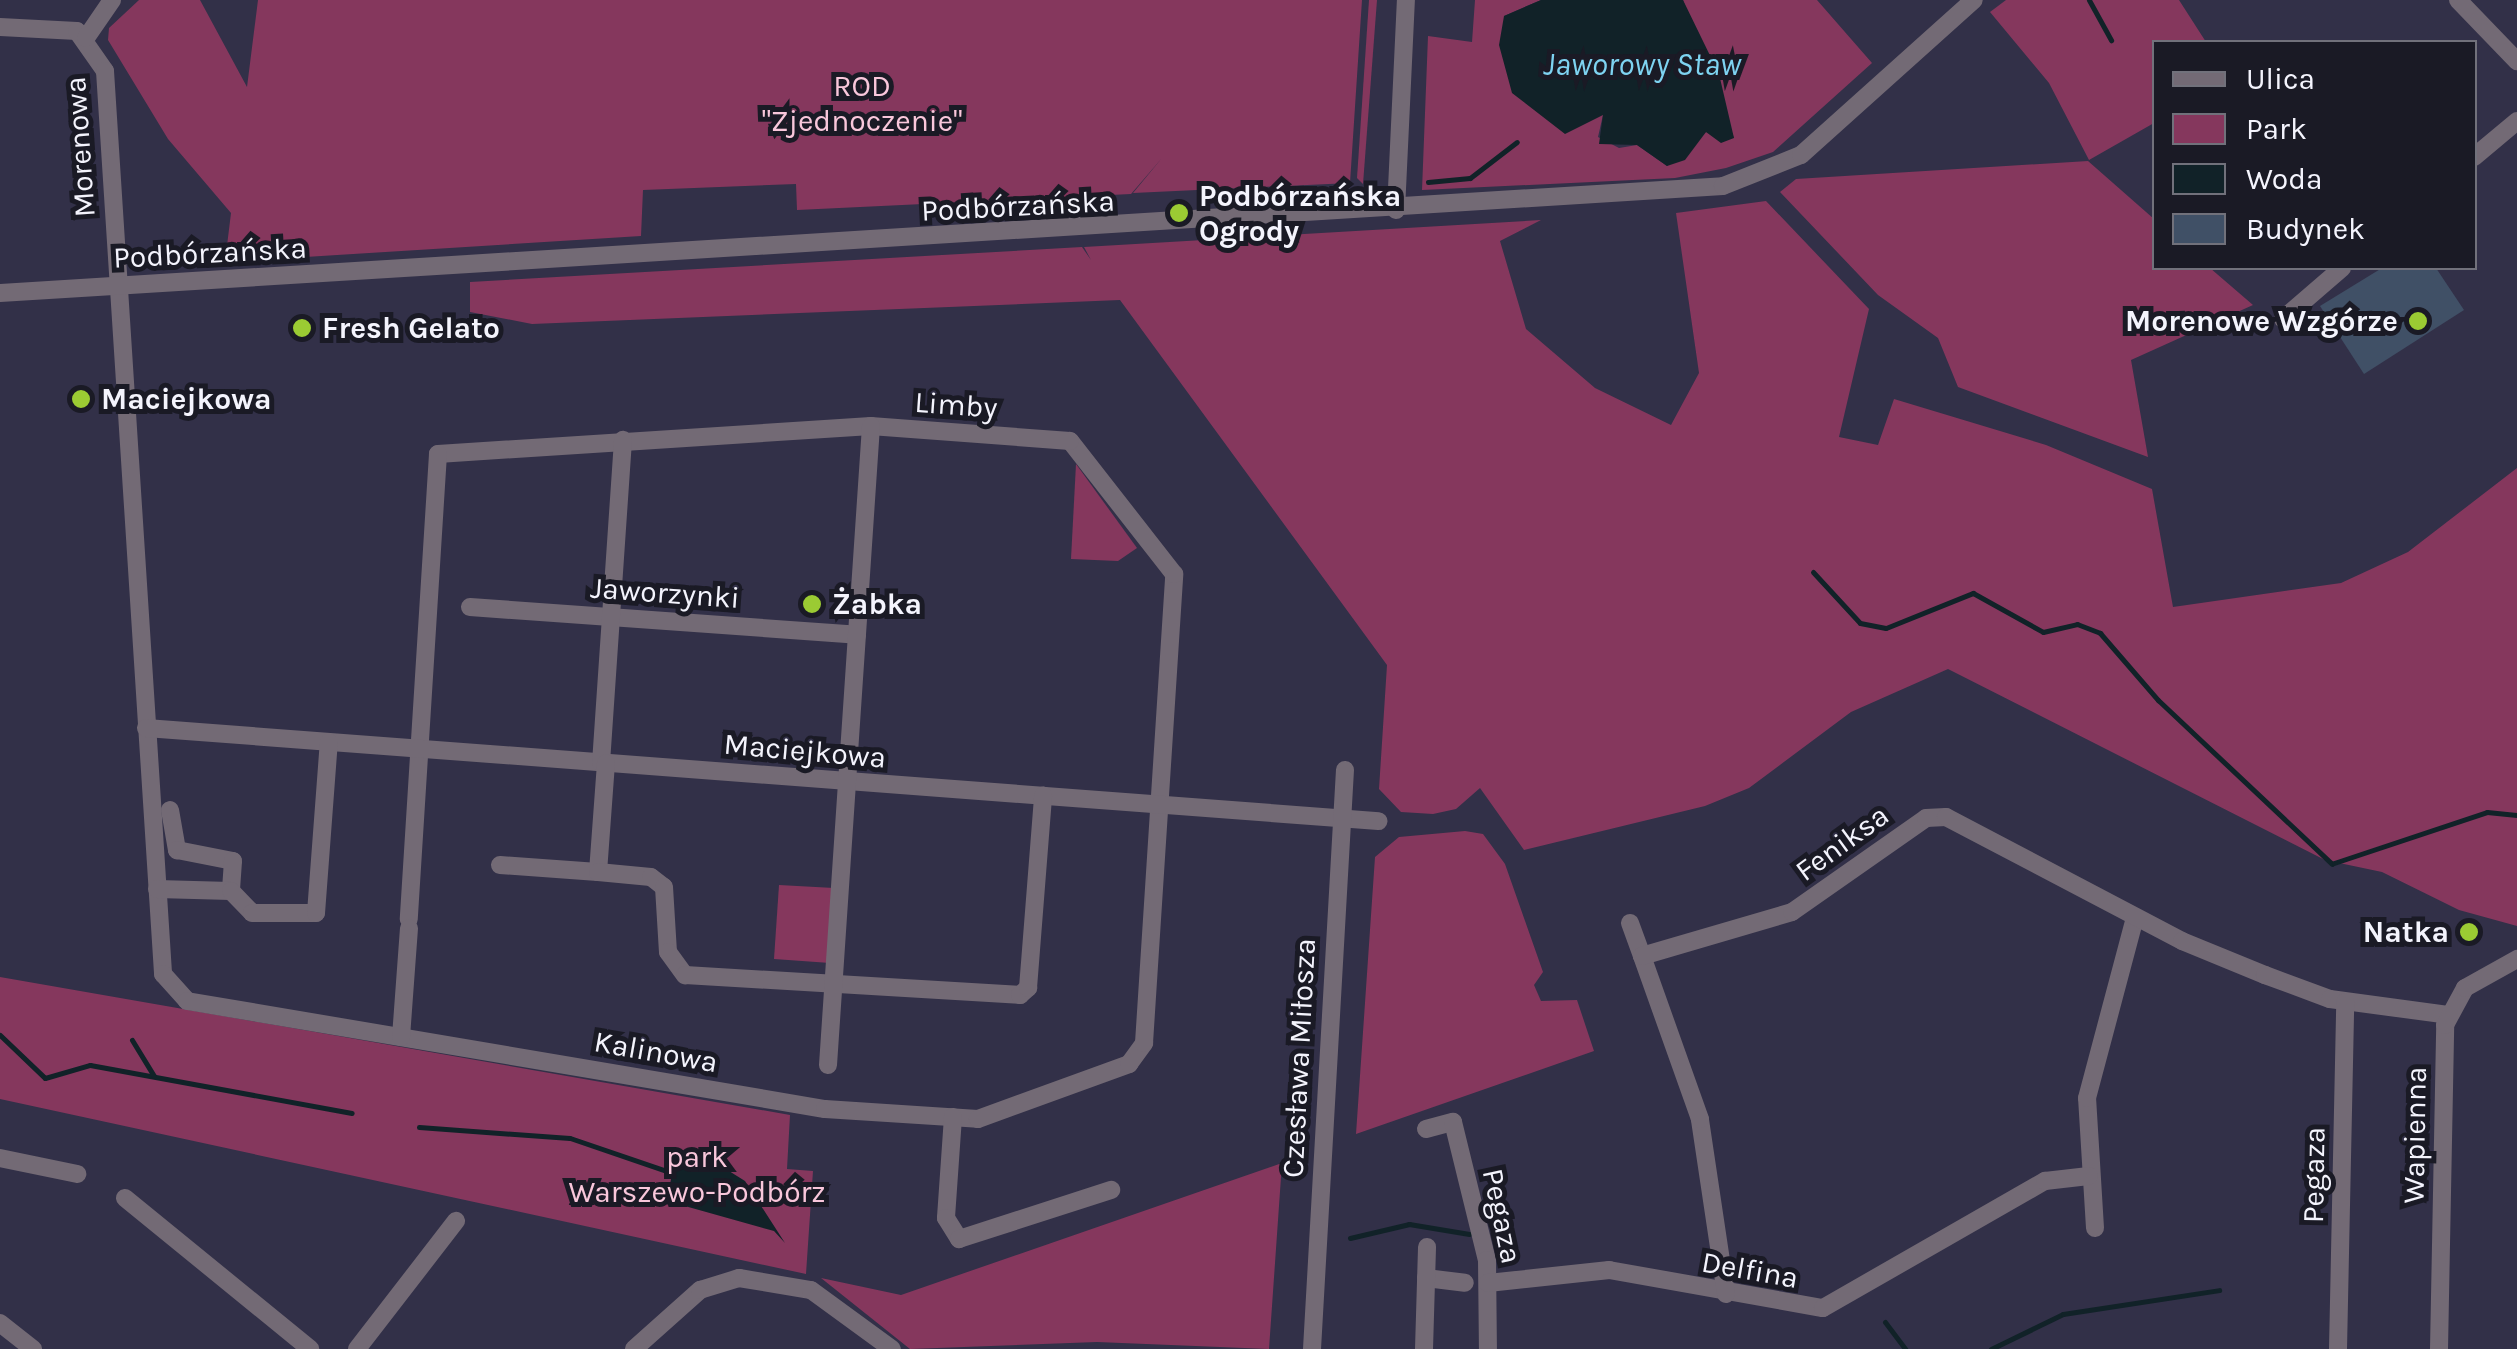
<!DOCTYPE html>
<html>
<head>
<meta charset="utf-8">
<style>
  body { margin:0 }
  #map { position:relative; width:2517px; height:1349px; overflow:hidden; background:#323048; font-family:Karla,sans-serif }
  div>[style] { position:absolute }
  .green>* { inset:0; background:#85375d }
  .water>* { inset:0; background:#112228 }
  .stream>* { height:5px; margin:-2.5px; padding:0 2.5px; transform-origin:2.5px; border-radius:2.5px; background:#112228 }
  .building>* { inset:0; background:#405066 }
  .minor>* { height:18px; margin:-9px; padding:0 9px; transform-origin:9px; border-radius:9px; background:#736a75 }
  .dots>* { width:28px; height:28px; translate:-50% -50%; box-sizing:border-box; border:5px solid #1a1a25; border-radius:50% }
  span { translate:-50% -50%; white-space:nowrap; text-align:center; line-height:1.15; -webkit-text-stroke:10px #1a1a25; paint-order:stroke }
  .park-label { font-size:30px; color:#f9c7db }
  .street-label { font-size:30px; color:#f4f4fd }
  .poi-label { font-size:30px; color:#f4f4fd; font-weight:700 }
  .left { translate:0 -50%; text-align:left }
  .right { translate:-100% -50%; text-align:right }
  .water-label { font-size:32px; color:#7ed3f1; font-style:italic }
  .legend { position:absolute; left:2152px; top:40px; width:325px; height:230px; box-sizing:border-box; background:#1a1a25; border:2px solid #71717b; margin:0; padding:12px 18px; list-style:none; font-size:30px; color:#f4f4fd }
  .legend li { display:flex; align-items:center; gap:20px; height:50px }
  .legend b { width:50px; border:2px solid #71717b }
</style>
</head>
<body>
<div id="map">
  <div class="green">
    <i style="clip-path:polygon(139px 0,200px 0,247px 87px,258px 0,1362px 0,1350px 183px,1133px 193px,1162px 158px,1131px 194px,797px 210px,796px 184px,643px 190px,641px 236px,225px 262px,231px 213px,168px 139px,108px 40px,109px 28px)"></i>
    <i style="clip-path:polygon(1369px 0,1377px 0,1363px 184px,1357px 178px)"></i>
    <i style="clip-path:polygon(1475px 0,1541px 0,1504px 16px,1603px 115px,1598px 137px,1619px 148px,1637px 145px,1667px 166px,1706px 132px,1734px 138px,1683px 0,1817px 0,1872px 63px,1773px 152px,1726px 168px,1675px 178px,1422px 190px,1428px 36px,1472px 42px)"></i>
    <i style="clip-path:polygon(2006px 0,2179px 0,2206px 42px,2154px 42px,2154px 123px,2089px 160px,2049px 83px,1990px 12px)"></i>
    <i style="clip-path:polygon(2088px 161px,2154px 219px,2154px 268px,2210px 268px,2253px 305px,2131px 360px,2148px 457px,1958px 387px,1938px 338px,1878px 295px,1780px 192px,1796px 179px)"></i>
    <i style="clip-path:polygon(1766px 201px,1869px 309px,1839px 437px,1878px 445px,1894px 399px,2046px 445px,2152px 489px,2173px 607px,2341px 583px,2408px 552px,2517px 468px,2517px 926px,2459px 910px,2382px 872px,2325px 860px,1948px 669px,1851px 712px,1749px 788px,1705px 806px,1524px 850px,1480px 788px,1456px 809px,1433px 814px,1401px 812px,1379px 789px,1387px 665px,1120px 300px,532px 324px,470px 312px,470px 282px,1082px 247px,1091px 260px,1084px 247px,1541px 220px,1500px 241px,1526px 329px,1595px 388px,1671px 425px,1699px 373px,1676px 213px)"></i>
    <i style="clip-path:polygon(1076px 464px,1137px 548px,1118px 561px,1071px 559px)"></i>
    <i style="clip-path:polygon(1465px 831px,1483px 834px,1505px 864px,1543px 972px,1534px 985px,1541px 1001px,1577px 1000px,1594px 1051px,1356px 1134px,1375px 857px,1399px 837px)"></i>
    <i style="clip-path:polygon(779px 885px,834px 888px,830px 963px,774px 959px)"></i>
    <i style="clip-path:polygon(0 977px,790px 1115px,787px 1169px,813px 1171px,806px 1274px,0 1099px)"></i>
    <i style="clip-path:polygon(1282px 1163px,1269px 1349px,1097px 1342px,910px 1349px,821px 1278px,901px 1295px)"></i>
  </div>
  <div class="water">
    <i style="clip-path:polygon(1541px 0,1683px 0,1719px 74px,1734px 138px,1721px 143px,1706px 132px,1685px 160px,1667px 166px,1637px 145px,1599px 144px,1603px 115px,1565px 134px,1512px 93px,1499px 45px,1504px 16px)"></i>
    <i style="clip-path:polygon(697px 1151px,745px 1181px,785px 1243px,774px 1231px,667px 1201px,673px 1168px)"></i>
  </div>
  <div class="stream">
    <i style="left:2089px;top:0;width:46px;rotate:61.2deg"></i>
    <i style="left:1428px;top:182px;width:42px;rotate:-5.4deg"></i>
    <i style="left:1470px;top:178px;width:59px;rotate:-37.5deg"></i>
    <i style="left:1813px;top:572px;width:69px;rotate:47.3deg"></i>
    <i style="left:1860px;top:623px;width:26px;rotate:11deg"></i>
    <i style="left:1886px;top:628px;width:94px;rotate:-21.9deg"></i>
    <i style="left:1973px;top:593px;width:80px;rotate:29.1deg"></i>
    <i style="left:2043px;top:632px;width:35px;rotate:-13deg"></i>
    <i style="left:2077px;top:624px;width:25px;rotate:21deg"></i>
    <i style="left:2100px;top:633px;width:89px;rotate:49.1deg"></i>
    <i style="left:2158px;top:700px;width:239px;rotate:43.3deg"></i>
    <i style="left:2334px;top:863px;width:161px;rotate:-18.4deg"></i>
    <i style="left:2487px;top:812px;width:30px;rotate:6deg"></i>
    <i style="left:0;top:1035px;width:62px;rotate:43.7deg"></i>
    <i style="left:45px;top:1078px;width:47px;rotate:-16.1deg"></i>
    <i style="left:90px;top:1065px;width:266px;rotate:10.4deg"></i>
    <i style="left:132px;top:1040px;width:42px;rotate:58.6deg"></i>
    <i style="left:419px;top:1127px;width:151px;rotate:4.2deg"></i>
    <i style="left:570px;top:1138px;width:111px;rotate:18.9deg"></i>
    <i style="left:1350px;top:1238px;width:61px;rotate:-13.3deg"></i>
    <i style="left:1409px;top:1224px;width:61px;rotate:9.5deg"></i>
    <i style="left:1885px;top:1322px;width:34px;rotate:53deg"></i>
    <i style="left:1991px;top:1349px;width:80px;rotate:-25.9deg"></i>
    <i style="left:2063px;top:1314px;width:158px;rotate:-8.7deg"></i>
  </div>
  <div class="building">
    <i style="clip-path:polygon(2382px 268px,2436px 268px,2464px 310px,2364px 374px,2320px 306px)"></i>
  </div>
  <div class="minor">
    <i style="left:2458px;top:0;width:85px;rotate:46deg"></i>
    <i style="left:0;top:27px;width:77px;rotate:3deg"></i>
    <i style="left:77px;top:31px;width:49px;rotate:55deg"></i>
    <i style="left:105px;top:71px;width:905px;rotate:86.32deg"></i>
    <i style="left:163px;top:974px;width:36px;rotate:48deg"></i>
    <i style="left:187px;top:1001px;width:647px;rotate:9.61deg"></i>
    <i style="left:825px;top:1109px;width:153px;rotate:3.7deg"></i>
    <i style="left:978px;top:1119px;width:161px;rotate:-20deg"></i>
    <i style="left:1129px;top:1064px;width:26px;rotate:-54deg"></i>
    <i style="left:1144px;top:1043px;width:470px;rotate:-86.3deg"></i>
    <i style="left:1174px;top:574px;width:169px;rotate:-128deg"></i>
    <i style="left:1070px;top:441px;width:200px;rotate:-175.7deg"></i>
    <i style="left:871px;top:426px;width:434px;rotate:176.3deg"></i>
    <i style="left:438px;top:454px;width:466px;rotate:93.6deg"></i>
    <i style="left:86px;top:38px;width:46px;rotate:-55.6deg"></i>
    <i style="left:2474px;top:157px;width:56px;rotate:-39.9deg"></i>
    <i style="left:1396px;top:210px;width:210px;rotate:-87.3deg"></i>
    <i style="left:0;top:293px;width:1726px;rotate:-3.55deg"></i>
    <i style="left:1723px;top:186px;width:84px;rotate:-21.7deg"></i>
    <i style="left:1801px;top:155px;width:232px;rotate:-41.9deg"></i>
    <i style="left:2283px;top:319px;width:78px;rotate:-40.8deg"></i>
    <i style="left:470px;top:607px;width:388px;rotate:4.1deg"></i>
    <i style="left:146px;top:728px;width:1236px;rotate:4.32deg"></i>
    <i style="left:601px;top:763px;width:324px;rotate:-86.1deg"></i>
    <i style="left:170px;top:810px;width:41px;rotate:80.1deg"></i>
    <i style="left:177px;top:850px;width:57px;rotate:11.1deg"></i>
    <i style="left:233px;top:861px;width:30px;rotate:94deg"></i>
    <i style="left:500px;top:865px;width:98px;rotate:4.1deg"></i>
    <i style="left:598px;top:872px;width:109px;rotate:-85.8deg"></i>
    <i style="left:598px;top:872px;width:53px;rotate:5.4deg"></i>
    <i style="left:651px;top:877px;width:16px;rotate:38deg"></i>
    <i style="left:664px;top:887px;width:65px;rotate:86.5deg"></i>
    <i style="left:668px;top:952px;width:29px;rotate:54deg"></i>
    <i style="left:685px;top:975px;width:336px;rotate:3.4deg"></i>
    <i style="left:1020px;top:995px;width:11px;rotate:-41deg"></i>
    <i style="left:1028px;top:988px;width:193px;rotate:-85.5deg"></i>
    <i style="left:157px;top:889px;width:74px;rotate:1.5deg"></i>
    <i style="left:231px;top:891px;width:30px;rotate:46deg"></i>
    <i style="left:252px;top:913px;width:64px"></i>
    <i style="left:316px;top:913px;width:171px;rotate:-85.7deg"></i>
    <i style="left:1630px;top:923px;width:35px;rotate:70deg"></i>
    <i style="left:401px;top:1037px;width:109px;rotate:-85.8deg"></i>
    <i style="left:828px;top:1065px;width:640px;rotate:-86.15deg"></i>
    <i style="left:953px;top:1117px;width:101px;rotate:94deg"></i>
    <i style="left:946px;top:1218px;width:25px;rotate:58deg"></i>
    <i style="left:959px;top:1239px;width:160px;rotate:-17.9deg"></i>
    <i style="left:1426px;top:1129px;width:28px;rotate:-15deg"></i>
    <i style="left:1453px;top:1122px;width:142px;rotate:76.2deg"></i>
    <i style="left:1487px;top:1260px;width:89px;rotate:89.4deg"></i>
    <i style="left:0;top:1158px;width:79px;rotate:11.7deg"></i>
    <i style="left:125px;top:1198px;width:239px;rotate:39.2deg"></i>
    <i style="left:2095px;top:1228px;width:130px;rotate:-93.5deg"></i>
    <i style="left:2087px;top:1098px;width:187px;rotate:-75.1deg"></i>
    <i style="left:1426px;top:1278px;width:39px;rotate:7deg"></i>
    <i style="left:1488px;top:1283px;width:122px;rotate:-6.1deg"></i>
    <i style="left:1609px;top:1270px;width:217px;rotate:10.1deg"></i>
    <i style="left:1823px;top:1308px;width:256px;rotate:-29.8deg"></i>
    <i style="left:2045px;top:1181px;width:44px;rotate:-6.5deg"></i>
    <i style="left:1726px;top:1294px;width:177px;rotate:-98.5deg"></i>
    <i style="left:1700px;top:1119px;width:173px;rotate:-109.6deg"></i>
    <i style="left:1642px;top:956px;width:156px;rotate:-16.3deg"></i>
    <i style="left:1792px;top:912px;width:164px;rotate:-35deg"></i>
    <i style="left:1926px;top:818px;width:20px;rotate:-3deg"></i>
    <i style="left:1946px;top:817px;width:267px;rotate:27.7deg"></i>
    <i style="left:2182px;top:941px;width:90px;rotate:22.3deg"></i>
    <i style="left:2265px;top:975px;width:69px;rotate:20.3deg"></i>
    <i style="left:2330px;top:999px;width:119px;rotate:7.7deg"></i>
    <i style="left:0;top:1323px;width:42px;rotate:38.2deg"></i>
    <i style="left:357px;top:1349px;width:162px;rotate:-52.3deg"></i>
    <i style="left:634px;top:1349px;width:89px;rotate:-41.8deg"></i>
    <i style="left:700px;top:1290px;width:41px;rotate:-17.1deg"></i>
    <i style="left:739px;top:1278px;width:73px;rotate:9.5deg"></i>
    <i style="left:811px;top:1290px;width:100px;rotate:36.1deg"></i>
    <i style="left:1312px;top:1349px;width:580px;rotate:-86.74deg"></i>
    <i style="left:1424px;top:1349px;width:102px;rotate:-88.3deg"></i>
    <i style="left:2338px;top:1349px;width:347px;rotate:-88.8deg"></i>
    <i style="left:2439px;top:1349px;width:324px;rotate:-88.9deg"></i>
    <i style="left:2445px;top:1025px;width:42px;rotate:-61.6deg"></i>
    <i style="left:2465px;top:988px;width:60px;rotate:-29.1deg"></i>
  </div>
  <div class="dots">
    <i style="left:1179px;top:213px;background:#9bcb33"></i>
    <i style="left:2418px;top:321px;background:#9bcb33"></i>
    <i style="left:302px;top:328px;background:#9bcb33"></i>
    <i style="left:81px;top:399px;background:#9bcb33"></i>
    <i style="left:812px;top:604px;background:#9bcb33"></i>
    <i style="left:2469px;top:932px;background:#9bcb33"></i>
  </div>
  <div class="park-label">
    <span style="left:862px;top:103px">ROD<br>"Zjednoczenie"</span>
    <span style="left:697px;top:1174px">park<br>Warszewo-Podbórz</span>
  </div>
  <div class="street-label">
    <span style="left:80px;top:147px;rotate:-94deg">Morenowa</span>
    <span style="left:1018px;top:206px;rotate:-3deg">Podbórzańska</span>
    <span style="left:210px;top:253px;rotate:-3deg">Podbórzańska</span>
    <span style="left:956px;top:405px;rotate:4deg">Limby</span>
    <span style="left:665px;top:593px;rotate:4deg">Jaworzynki</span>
    <span style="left:805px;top:751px;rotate:5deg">Maciejkowa</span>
    <span style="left:1842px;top:843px;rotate:-36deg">Feniksa</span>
    <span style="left:656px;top:1052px;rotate:10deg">Kalinowa</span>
    <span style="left:1299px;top:1058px;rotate:-87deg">Czesława Miłosza</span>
    <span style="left:2415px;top:1135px;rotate:-89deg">Wapienna</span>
    <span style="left:2314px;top:1175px;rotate:-89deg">Pegaza</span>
    <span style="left:1502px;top:1216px;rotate:78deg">Pegaza</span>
    <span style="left:1750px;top:1270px;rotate:10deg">Delfina</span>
  </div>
  <div class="poi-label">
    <span class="left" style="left:1199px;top:213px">Podbórzańska<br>Ogrody</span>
    <span class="right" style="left:2398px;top:321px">Morenowe Wzgórze</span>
    <span class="left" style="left:322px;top:328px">Fresh Gelato</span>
    <span class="left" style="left:101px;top:399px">Maciejkowa</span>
    <span class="left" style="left:832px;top:604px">Żabka</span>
    <span class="right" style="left:2449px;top:932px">Natka</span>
  </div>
  <div class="water-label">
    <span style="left:1642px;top:65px">Jaworowy Staw</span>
  </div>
  <ul class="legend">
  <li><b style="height:12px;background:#736a75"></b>Ulica</li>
  <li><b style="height:28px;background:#85375d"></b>Park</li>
  <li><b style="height:28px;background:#112228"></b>Woda</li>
  <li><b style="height:28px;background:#405066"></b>Budynek</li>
  </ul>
</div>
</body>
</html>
